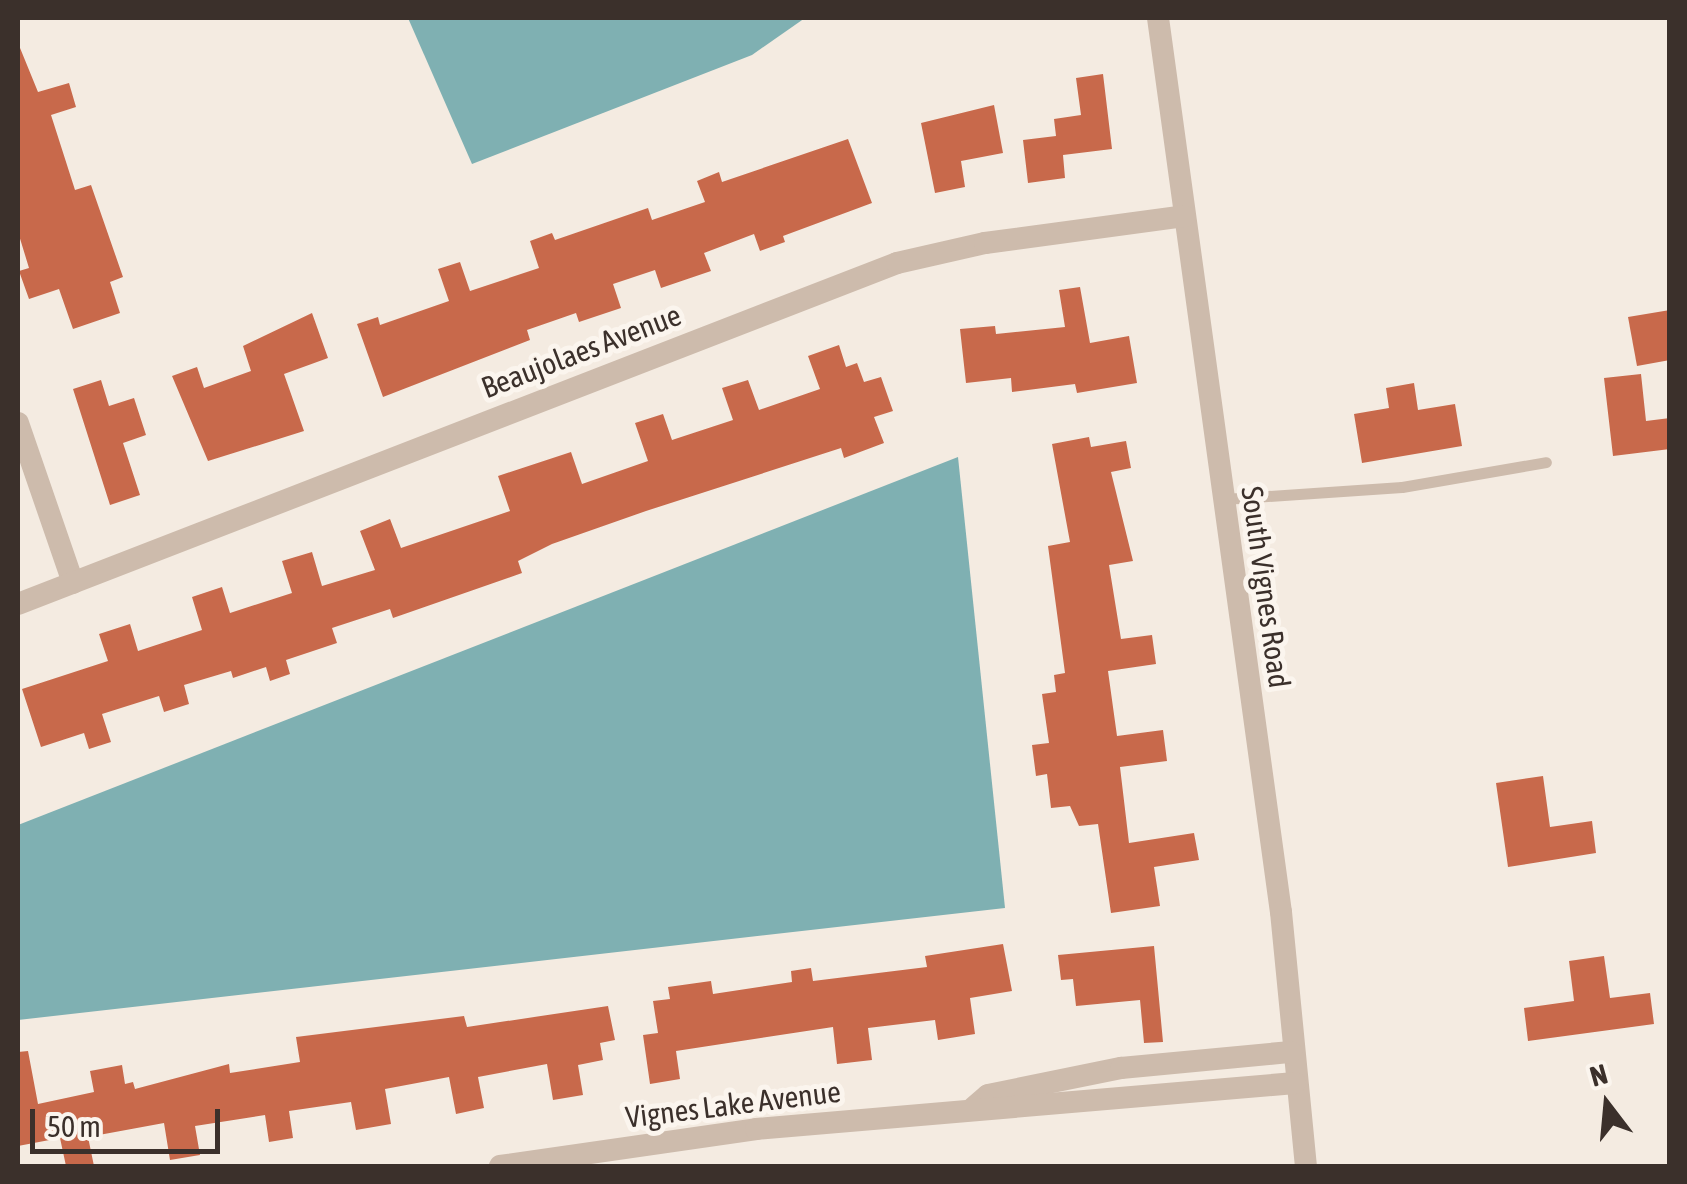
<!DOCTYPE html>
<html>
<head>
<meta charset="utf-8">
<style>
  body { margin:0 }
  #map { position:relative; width:1687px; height:1184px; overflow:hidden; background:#f4ebe1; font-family:"Asap Condensed",sans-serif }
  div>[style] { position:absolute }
  .water>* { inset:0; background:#7fb0b2 }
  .building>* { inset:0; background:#c8694b }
  .service>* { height:11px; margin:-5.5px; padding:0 5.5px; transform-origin:5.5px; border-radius:5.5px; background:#cdbbac }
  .minor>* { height:22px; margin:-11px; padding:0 11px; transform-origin:11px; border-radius:11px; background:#cdbbac }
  span { translate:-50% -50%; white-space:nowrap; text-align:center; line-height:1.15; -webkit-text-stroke:10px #fbf5ee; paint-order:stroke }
  .street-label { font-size:30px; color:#3b302b }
  .frame { position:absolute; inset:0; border:20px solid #3b302b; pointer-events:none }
  .north { position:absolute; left:1557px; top:1054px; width:100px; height:100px; -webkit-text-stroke:8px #fbf5ee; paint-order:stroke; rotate:344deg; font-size:28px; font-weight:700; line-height:40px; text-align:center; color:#3b302b }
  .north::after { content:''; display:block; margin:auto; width:35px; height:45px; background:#3b302b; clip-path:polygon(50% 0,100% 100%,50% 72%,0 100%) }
  .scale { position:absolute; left:30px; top:1109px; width:190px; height:45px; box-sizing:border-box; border:5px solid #3b302b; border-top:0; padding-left:12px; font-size:30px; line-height:35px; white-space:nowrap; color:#3b302b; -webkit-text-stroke:8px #fbf5ee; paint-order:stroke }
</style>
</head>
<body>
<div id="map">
  <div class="water">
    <i style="clip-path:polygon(408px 18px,805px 18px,752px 55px,472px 164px)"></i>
    <i style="clip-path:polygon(958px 457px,1005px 908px,18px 1020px,18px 825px)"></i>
  </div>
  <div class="building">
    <i style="clip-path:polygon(18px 43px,38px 92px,69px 83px,76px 107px,51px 115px,75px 190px,91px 185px,123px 277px,110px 282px,120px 313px,73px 329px,59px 289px,29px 299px,19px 271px,29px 268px,18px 232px)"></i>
    <i style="clip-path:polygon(1103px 74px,1112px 149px,1063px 155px,1065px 178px,1028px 183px,1023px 140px,1056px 136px,1054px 119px,1081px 115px,1076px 78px)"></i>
    <i style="clip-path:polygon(994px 105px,1003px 153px,961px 161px,965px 187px,935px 193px,921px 123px)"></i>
    <i style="clip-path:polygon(848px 139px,872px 203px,783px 236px,785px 242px,760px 251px,754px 234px,704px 253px,711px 271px,661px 288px,655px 270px,613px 284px,621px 308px,579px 322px,576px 313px,527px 330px,530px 340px,383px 397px,357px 324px,378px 317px,380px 325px,449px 301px,438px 269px,460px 262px,470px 291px,539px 268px,530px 241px,552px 233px,555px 240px,648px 208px,652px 220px,705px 202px,697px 181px,719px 172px,722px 182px)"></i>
    <i style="clip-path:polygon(1080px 287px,1090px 343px,1129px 336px,1137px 383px,1077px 393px,1075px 384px,1012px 392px,1011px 378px,966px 383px,960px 329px,995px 326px,996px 334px,1065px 327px,1059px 290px)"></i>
    <i style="clip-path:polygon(1670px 310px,1670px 360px,1637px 366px,1628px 317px)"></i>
    <i style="clip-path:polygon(312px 313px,328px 358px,284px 374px,304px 431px,208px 461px,172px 376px,197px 367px,204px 388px,251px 371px,243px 346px)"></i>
    <i style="clip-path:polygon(839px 345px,846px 367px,857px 363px,864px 382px,881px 377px,893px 411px,874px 417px,884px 443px,844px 458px,841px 448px,646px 511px,552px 544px,518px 561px,522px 573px,393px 618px,390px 609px,332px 628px,337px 643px,286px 660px,290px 674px,270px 681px,266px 667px,233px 678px,231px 671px,184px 685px,189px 704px,164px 712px,159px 696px,102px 714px,111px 742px,89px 749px,84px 733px,41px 747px,22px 689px,108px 661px,99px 634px,130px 624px,138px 651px,202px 630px,192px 597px,222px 587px,230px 613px,292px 593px,282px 561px,312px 552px,322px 586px,375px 570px,360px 531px,390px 519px,401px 548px,510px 511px,498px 476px,571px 452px,582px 484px,648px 461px,635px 423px,663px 414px,672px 440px,733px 420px,722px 388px,748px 380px,759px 410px,820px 389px,808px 356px)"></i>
    <i style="clip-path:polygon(1641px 374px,1646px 421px,1670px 418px,1670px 449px,1613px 456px,1604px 378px)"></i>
    <i style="clip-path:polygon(101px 380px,109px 406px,134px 398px,146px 435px,123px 443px,140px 495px,110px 505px,73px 389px)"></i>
    <i style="clip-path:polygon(1414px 383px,1418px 410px,1455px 404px,1462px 446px,1362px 463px,1354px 414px,1389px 408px,1386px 388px)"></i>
    <i style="clip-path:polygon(1089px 437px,1091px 447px,1126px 441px,1131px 468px,1111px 472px,1133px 561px,1109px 565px,1121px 639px,1152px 635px,1156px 664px,1108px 671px,1117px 736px,1163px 730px,1167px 761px,1120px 767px,1129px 843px,1194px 833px,1199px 860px,1154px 867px,1160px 906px,1111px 913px,1098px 824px,1079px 826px,1070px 806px,1051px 808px,1047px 774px,1036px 776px,1032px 745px,1049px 743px,1042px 694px,1056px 692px,1054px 675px,1065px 673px,1048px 546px,1070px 542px,1052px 444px)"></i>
    <i style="clip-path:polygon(1543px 776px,1550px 827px,1592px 821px,1596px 853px,1508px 867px,1496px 783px)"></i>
    <i style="clip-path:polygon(1003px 944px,1012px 991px,970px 998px,975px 1034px,938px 1040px,935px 1020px,868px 1028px,872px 1060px,837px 1064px,833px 1027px,676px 1051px,680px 1079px,650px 1084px,643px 1035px,658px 1033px,653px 1001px,670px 999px,668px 987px,711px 981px,713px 994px,792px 982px,791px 971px,811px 968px,813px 981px,927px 967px,925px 956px)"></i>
    <i style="clip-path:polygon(1154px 946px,1163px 1042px,1144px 1043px,1140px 1000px,1076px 1006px,1073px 979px,1061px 980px,1058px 955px)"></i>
    <i style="clip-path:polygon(1604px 956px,1610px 998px,1650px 993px,1654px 1024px,1528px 1041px,1524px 1008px,1574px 1001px,1569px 961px)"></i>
    <i style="clip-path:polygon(608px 1006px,615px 1040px,600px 1043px,603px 1060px,578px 1065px,583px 1095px,553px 1100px,547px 1064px,478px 1077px,484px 1108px,456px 1114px,449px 1077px,385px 1089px,391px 1124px,356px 1130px,351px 1102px,289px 1111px,293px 1138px,269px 1142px,265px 1115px,195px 1126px,200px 1155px,170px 1160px,164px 1123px,88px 1137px,94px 1166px,66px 1166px,60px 1138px,18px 1146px,18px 1052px,28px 1051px,38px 1104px,94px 1092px,90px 1071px,122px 1065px,125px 1084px,133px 1082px,135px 1089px,229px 1064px,230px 1073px,300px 1062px,296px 1037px,464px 1016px,467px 1027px)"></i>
  </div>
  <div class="service">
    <i style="left:1224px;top:499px;width:178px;rotate:-3.9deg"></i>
    <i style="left:1402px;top:487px;width:146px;rotate:-9.8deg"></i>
  </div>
  <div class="minor">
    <i style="left:1158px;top:18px;width:902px;rotate:82.17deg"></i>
    <i style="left:1281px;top:912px;width:255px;rotate:84.4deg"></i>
    <i style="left:18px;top:423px;width:169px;rotate:71deg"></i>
    <i style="left:18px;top:604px;width:943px;rotate:-21.2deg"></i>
    <i style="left:897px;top:263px;width:90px;rotate:-12.8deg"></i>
    <i style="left:985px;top:243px;width:201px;rotate:-7.7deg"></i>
    <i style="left:974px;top:1107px;width:18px;rotate:-41deg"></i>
    <i style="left:988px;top:1095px;width:136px;rotate:-11.5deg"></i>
    <i style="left:1121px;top:1068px;width:171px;rotate:-5.4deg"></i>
    <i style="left:500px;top:1166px;width:259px;rotate:-8.2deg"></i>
    <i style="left:756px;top:1129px;width:541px;rotate:-4.88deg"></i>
  </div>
  <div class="street-label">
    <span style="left:581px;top:351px;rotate:-21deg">Beaujolaes Avenue</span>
    <span style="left:1266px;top:587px;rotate:82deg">South Vignes Road</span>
    <span style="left:733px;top:1104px;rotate:-7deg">Vignes Lake Avenue</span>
  </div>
  <div class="frame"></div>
  <div class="north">N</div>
  <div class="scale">50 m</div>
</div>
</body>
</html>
